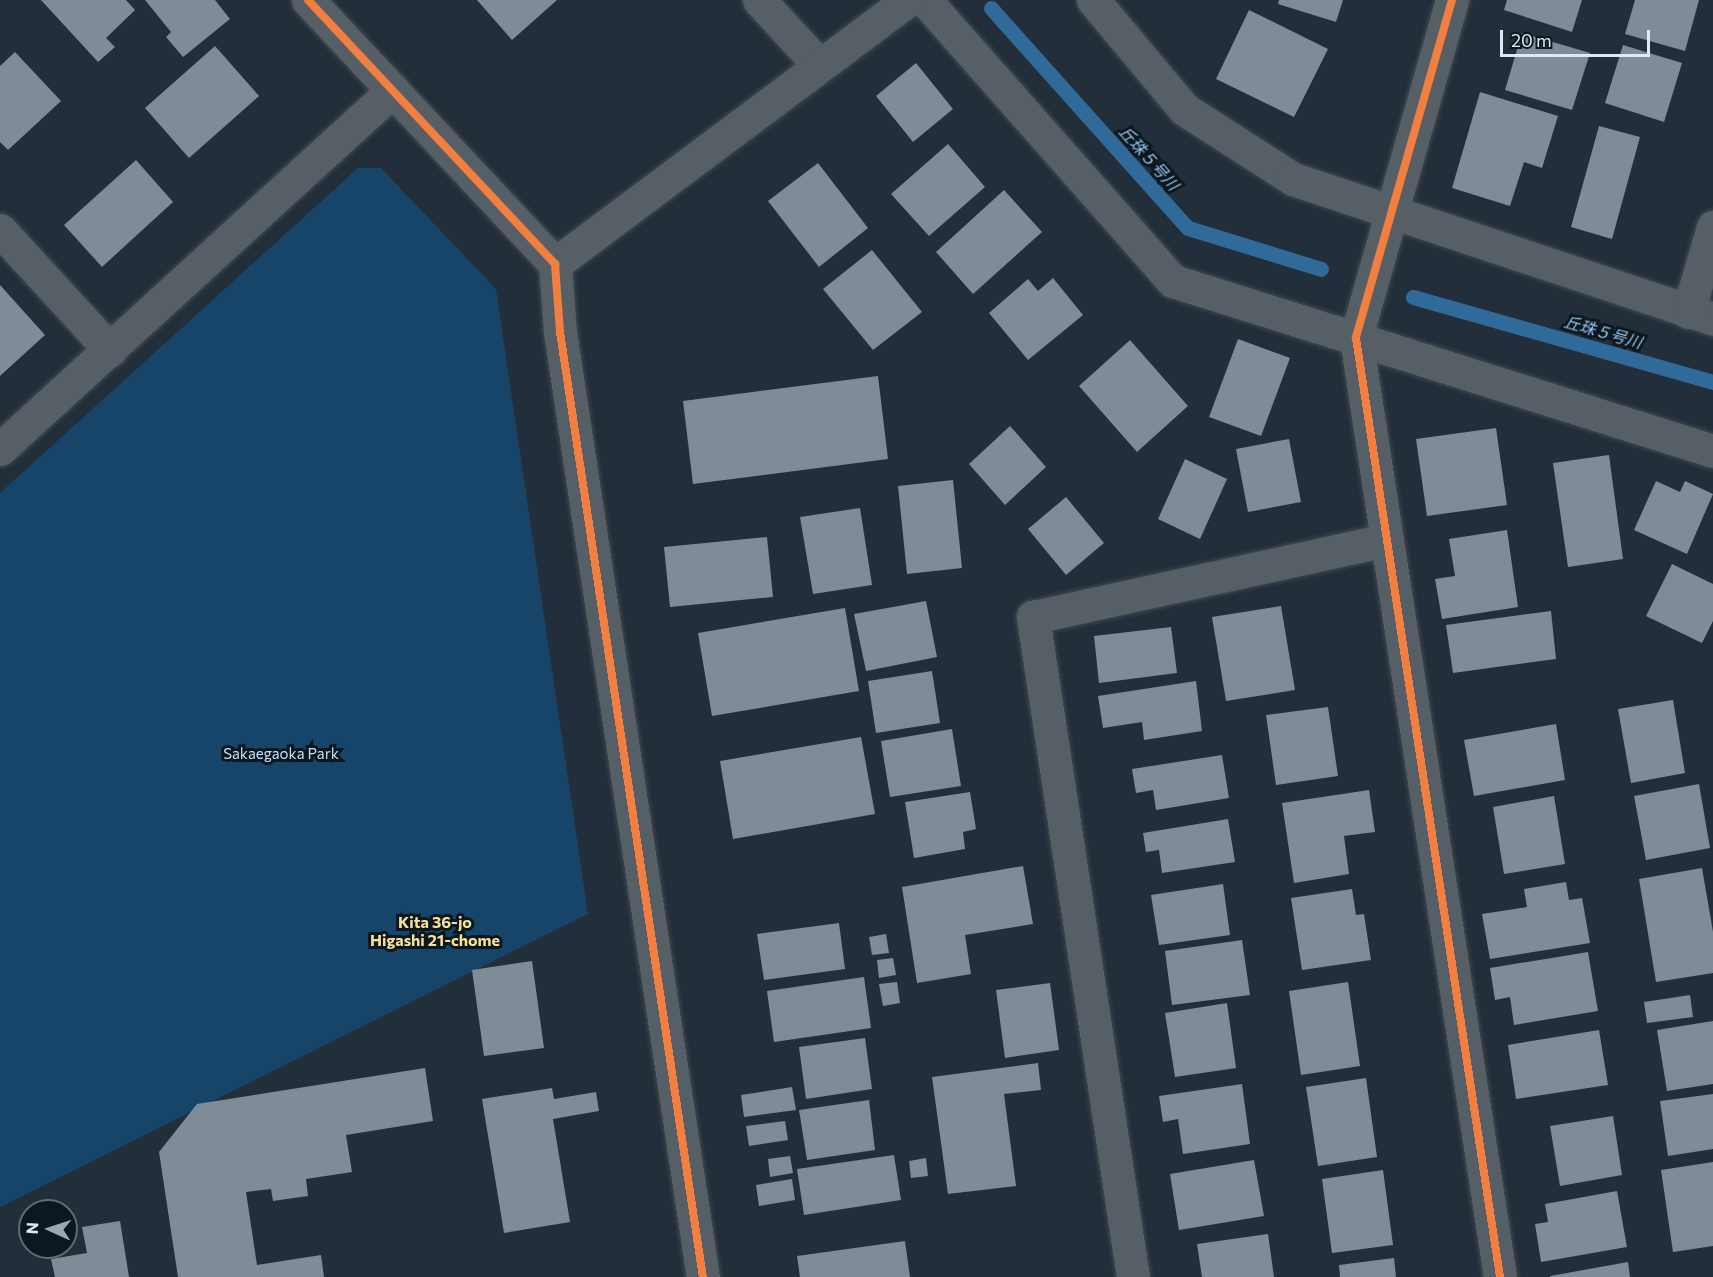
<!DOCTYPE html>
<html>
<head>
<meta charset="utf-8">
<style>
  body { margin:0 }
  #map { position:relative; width:1713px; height:1277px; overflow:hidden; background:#222e39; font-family:Commissioner,"Noto Sans JP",sans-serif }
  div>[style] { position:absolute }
  .green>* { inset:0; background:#174569 }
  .stream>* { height:15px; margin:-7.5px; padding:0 7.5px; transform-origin:7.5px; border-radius:7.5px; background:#2f6a99 }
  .building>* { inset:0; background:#7f8c98 }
  .roads { filter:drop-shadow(0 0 2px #3f4952) drop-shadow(0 0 2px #3f4952) }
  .street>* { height:33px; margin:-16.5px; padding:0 16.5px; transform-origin:16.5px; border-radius:16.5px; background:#565e66 }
  .cycleway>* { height:8px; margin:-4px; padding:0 4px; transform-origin:4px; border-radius:4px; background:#f27e40 }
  span { translate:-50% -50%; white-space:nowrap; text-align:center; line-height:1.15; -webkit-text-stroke:6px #0d171f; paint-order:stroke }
  .park-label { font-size:15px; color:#bfe0fd }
  .water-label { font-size:16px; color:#95c6f2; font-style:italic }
  .neighbourhood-label { font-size:16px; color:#f6e294; font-weight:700 }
  .north { position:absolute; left:18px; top:1199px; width:60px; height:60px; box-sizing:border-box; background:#0d171f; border:2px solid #606b75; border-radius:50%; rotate:273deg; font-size:16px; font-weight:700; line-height:24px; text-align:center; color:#dceaf6 }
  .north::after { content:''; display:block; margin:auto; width:21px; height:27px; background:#9ba8b4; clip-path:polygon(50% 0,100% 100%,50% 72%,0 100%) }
  .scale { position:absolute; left:1500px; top:30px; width:150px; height:27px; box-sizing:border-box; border:3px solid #dceaf6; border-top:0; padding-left:8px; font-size:18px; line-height:21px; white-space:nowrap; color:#dceaf6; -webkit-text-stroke:4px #0d171f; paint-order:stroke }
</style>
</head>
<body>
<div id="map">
  <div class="green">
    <i style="clip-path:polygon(358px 168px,381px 168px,496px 289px,588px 914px,0 1207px,0 493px)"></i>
  </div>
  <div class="stream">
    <i style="left:991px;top:8px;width:295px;rotate:48.2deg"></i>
    <i style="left:1188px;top:228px;width:139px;rotate:17.1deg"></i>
    <i style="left:1413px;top:297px;width:312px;rotate:15.8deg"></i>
  </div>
  <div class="building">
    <i style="clip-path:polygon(41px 0,126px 0,135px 10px,106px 38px,115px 47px,98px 62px)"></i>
    <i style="clip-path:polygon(145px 0,215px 0,230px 19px,183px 57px,166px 37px,171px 32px)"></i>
    <i style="clip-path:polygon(477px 0,557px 0,512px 40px)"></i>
    <i style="clip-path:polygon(1279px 0,1343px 0,1336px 22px,1278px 4px)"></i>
    <i style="clip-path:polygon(1507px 0,1582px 0,1572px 32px,1504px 10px)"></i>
    <i style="clip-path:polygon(1635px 0,1699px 0,1685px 51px,1625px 34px)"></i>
    <i style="clip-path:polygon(1249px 10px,1328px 49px,1294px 117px,1216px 79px)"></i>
    <i style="clip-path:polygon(1522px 33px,1590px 53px,1572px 110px,1505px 90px)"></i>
    <i style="clip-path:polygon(1623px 45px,1682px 63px,1664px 122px,1605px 103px)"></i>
    <i style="clip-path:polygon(215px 46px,259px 96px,189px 158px,145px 108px)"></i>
    <i style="clip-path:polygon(15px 52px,61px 101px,8px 150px,0 142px,0 66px)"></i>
    <i style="clip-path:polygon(916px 63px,953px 109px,913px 142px,876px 96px)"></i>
    <i style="clip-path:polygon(1480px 92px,1558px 116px,1542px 168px,1524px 162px,1510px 206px,1452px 188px)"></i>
    <i style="clip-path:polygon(1599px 126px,1640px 137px,1612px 239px,1571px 227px)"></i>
    <i style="clip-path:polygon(948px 144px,985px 187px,929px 236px,891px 194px)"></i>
    <i style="clip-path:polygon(136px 160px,173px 202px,102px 267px,64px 225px)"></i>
    <i style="clip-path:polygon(818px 163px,868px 228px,819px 267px,768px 201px)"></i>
    <i style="clip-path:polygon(1004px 190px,1042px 232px,973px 294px,936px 252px)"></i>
    <i style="clip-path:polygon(872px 250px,922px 312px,873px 350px,823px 289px)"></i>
    <i style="clip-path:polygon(1053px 278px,1083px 315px,1028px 360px,989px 313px,1028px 279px,1038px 291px)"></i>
    <i style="clip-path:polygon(0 285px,45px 335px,0 376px)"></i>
    <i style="clip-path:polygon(1238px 339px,1290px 358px,1261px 436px,1209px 417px)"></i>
    <i style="clip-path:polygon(1130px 340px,1188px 406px,1137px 452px,1079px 386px)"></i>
    <i style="clip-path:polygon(878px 376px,888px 459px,693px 484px,683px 401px)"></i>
    <i style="clip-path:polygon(1010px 426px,1046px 467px,1005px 505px,969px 464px)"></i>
    <i style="clip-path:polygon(1496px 428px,1507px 505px,1427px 516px,1416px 439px)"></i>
    <i style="clip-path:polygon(1289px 439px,1301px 502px,1248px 512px,1236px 449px)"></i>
    <i style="clip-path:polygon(1609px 455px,1623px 559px,1568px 567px,1553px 463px)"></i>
    <i style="clip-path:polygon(1185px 459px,1227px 479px,1200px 539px,1158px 519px)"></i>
    <i style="clip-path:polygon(953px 480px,962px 568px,907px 574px,898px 486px)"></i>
    <i style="clip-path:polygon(1656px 481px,1680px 492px,1685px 481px,1713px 494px,1687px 554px,1634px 530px)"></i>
    <i style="clip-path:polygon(1066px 497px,1104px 543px,1066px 575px,1028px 529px)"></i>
    <i style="clip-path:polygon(860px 508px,872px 585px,813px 594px,800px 517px)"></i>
    <i style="clip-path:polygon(1507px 530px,1518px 607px,1442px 619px,1435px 579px,1455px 576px,1449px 539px)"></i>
    <i style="clip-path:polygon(767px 537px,773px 597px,670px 607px,664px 547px)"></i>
    <i style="clip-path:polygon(1672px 564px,1713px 584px,1713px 621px,1702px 643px,1646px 616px)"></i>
    <i style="clip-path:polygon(926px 601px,937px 657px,866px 671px,854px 614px)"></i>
    <i style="clip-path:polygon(1281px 606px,1295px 690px,1226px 701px,1212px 617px)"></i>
    <i style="clip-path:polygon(845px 608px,859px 691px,712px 716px,698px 633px)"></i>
    <i style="clip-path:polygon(1551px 611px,1556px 659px,1453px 673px,1446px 625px)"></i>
    <i style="clip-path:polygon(1171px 627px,1177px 673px,1099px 683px,1094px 636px)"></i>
    <i style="clip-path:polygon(932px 671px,940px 723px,876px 733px,868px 681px)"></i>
    <i style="clip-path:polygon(1196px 681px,1202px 731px,1144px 740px,1142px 722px,1103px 728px,1098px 696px)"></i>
    <i style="clip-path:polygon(1673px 700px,1685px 773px,1631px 783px,1618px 709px)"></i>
    <i style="clip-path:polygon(1328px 707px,1338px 776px,1276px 785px,1266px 715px)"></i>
    <i style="clip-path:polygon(1556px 724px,1565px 780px,1474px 796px,1464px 740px)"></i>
    <i style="clip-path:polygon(952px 729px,961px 786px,890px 797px,881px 741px)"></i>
    <i style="clip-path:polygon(861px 737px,875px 814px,733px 839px,720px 761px)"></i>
    <i style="clip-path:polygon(1222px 755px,1229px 798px,1156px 810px,1153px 790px,1136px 793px,1132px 769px)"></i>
    <i style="clip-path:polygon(1699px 784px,1710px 848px,1646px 860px,1634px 796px)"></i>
    <i style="clip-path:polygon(1369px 790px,1375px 832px,1344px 836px,1349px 874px,1294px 883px,1282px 803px)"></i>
    <i style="clip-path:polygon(970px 792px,976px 829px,963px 832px,965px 849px,914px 858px,905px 802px)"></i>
    <i style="clip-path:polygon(1554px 796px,1565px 864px,1504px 874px,1493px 807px)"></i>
    <i style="clip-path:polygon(1228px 819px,1235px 862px,1162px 873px,1159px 850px,1146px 852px,1143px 833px)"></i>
    <i style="clip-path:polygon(1023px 866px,1033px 924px,965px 935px,971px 974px,917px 983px,902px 887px)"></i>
    <i style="clip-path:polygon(1702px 868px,1713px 932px,1713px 973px,1656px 982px,1639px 879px)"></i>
    <i style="clip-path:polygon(1566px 882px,1569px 900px,1582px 898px,1590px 943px,1490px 959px,1482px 914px,1527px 907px,1524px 889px)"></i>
    <i style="clip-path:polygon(1223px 884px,1230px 935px,1159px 945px,1151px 895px)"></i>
    <i style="clip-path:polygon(1352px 889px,1356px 915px,1364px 914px,1371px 960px,1302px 970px,1291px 898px)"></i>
    <i style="clip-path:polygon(839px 923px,845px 969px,764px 980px,757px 934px)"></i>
    <i style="clip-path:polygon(886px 934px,889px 953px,872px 955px,869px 937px)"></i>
    <i style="clip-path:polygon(1242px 940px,1250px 995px,1172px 1005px,1165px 951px)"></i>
    <i style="clip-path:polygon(1588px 952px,1598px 1011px,1514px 1025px,1510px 997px,1495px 1000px,1490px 968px)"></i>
    <i style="clip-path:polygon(893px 958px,896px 975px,879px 978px,877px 960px)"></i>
    <i style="clip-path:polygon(532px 961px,544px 1048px,484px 1056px,472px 970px)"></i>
    <i style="clip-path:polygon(864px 977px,871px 1028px,774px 1042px,767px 991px)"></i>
    <i style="clip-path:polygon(897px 982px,900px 1003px,883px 1006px,879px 984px)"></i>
    <i style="clip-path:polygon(1348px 982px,1360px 1066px,1301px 1075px,1289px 991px)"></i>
    <i style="clip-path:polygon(1050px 983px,1059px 1050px,1005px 1058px,996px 990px)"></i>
    <i style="clip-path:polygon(1690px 995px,1693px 1017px,1647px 1023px,1644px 1002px)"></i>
    <i style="clip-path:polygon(1227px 1003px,1236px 1068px,1175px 1077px,1165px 1013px)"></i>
    <i style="clip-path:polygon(1713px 1021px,1713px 1084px,1667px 1091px,1657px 1030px)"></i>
    <i style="clip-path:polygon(1599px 1030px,1608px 1085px,1516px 1099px,1508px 1045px)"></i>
    <i style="clip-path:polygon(865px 1038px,872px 1089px,806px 1099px,799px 1047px)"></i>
    <i style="clip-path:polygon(1038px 1063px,1041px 1090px,1004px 1094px,1016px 1186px,948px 1194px,932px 1077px)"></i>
    <i style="clip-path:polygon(425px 1068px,433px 1121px,346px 1135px,352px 1172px,306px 1179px,308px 1196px,273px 1201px,271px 1189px,246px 1192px,257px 1265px,321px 1255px,324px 1277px,178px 1277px,159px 1152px,197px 1104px)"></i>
    <i style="clip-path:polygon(1366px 1078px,1377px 1157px,1318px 1166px,1306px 1087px)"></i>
    <i style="clip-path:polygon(1242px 1084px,1250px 1144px,1183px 1154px,1178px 1119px,1163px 1122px,1159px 1096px)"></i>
    <i style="clip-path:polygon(792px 1087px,796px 1110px,744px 1117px,741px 1095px)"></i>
    <i style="clip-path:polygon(552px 1088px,554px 1099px,596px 1092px,599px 1111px,553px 1119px,570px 1222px,504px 1233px,482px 1099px)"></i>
    <i style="clip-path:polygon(1713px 1094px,1713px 1149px,1668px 1156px,1660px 1101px)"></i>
    <i style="clip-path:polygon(869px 1100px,875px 1150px,807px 1160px,799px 1110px)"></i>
    <i style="clip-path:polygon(1613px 1116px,1622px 1175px,1560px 1186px,1550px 1126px)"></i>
    <i style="clip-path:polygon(785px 1121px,788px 1140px,749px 1146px,746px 1126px)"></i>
    <i style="clip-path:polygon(894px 1155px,901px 1200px,804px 1215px,797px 1169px)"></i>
    <i style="clip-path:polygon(790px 1156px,793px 1173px,770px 1177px,768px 1159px)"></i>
    <i style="clip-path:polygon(926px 1158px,928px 1176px,911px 1178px,909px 1161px)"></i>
    <i style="clip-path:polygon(1254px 1160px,1264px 1216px,1179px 1230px,1170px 1174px)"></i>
    <i style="clip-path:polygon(1713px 1162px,1713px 1246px,1673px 1252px,1661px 1170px)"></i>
    <i style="clip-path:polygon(1383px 1170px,1393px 1245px,1332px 1253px,1322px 1179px)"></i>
    <i style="clip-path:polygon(792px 1179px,795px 1200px,759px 1206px,756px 1185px)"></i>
    <i style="clip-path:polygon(1617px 1191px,1627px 1247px,1541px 1262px,1535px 1224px,1548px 1222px,1545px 1204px)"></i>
    <i style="clip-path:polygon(120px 1221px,129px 1277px,55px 1277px,51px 1259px,87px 1253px,82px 1227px)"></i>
    <i style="clip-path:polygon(1268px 1234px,1274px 1277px,1202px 1277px,1197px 1244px)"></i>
    <i style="clip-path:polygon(905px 1241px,910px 1277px,800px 1277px,797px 1256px)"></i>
    <i style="clip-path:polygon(1394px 1258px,1396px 1277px,1340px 1277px,1339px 1265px)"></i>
    <i style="clip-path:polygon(1628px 1262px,1630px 1277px,1550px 1277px,1550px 1276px)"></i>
  </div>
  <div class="roads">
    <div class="street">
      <i style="left:308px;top:0;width:362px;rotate:46.9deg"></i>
      <i style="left:555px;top:264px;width:68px;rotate:85.8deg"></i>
      <i style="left:560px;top:332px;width:956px;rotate:81.4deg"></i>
      <i style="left:759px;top:0;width:87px;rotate:47.3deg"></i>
      <i style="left:925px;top:0;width:375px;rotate:48.6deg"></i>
      <i style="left:1173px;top:281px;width:566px;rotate:17.47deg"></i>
      <i style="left:1093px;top:0;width:142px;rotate:50.1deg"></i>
      <i style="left:1184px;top:109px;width:130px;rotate:32.7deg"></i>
      <i style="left:1293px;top:179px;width:443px;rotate:18.4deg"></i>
      <i style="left:1452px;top:0;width:351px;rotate:105.9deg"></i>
      <i style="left:1356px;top:338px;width:950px;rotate:81.28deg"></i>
      <i style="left:0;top:230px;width:163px;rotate:47.5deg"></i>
      <i style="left:555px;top:264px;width:441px;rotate:-36.8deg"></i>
      <i style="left:1688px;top:312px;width:89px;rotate:-73.6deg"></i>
      <i style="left:0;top:449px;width:532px;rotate:-42.41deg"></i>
      <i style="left:1133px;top:1277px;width:668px;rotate:-98.62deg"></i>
      <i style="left:1033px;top:617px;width:362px;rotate:-12.3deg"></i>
    </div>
  </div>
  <div class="cycleway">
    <i style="left:308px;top:0;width:362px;rotate:46.9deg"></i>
    <i style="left:555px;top:264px;width:68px;rotate:85.8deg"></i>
    <i style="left:560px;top:332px;width:956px;rotate:81.4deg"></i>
    <i style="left:1452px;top:0;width:351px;rotate:105.9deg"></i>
    <i style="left:1356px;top:338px;width:950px;rotate:81.28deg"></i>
  </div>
  <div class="park-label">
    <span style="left:281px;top:754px">Sakaegaoka Park</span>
  </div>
  <div class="water-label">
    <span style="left:1149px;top:158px;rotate:48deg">丘珠５号川</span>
    <span style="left:1603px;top:332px;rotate:16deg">丘珠５号川</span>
  </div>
  <div class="neighbourhood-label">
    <span style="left:435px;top:931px">Kita 36-jo<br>Higashi 21-chome</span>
  </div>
  <div class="north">N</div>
  <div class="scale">20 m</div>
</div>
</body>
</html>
